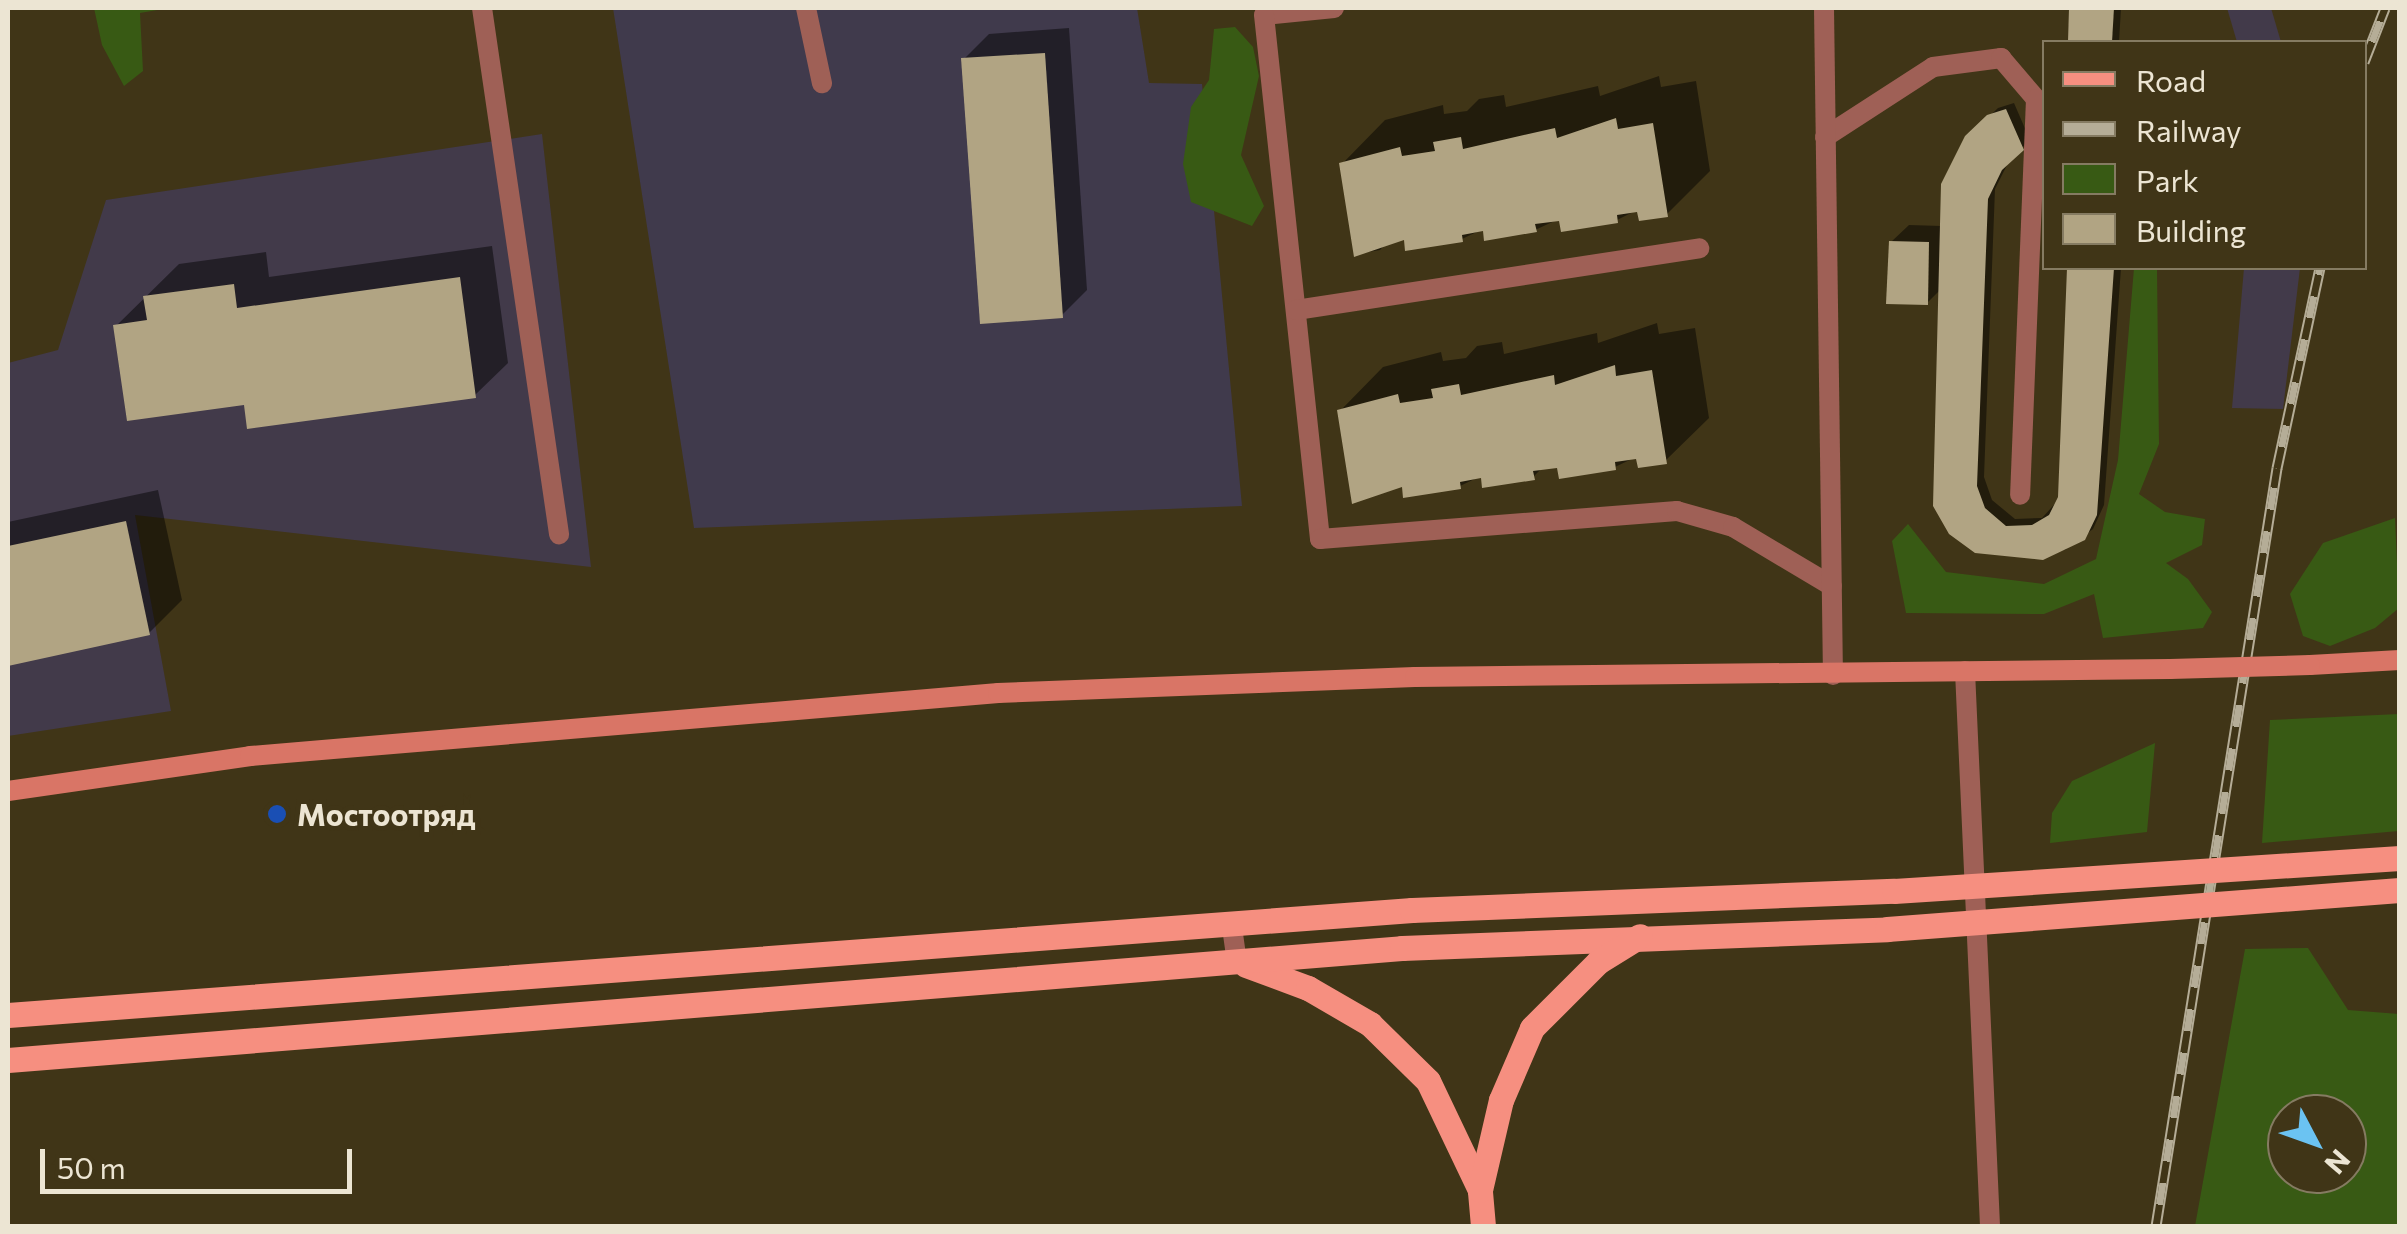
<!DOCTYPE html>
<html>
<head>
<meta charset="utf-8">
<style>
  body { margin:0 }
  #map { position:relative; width:2407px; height:1234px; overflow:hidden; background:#403517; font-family:Commissioner,sans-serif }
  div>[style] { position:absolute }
  .industrial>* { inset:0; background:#423a4a }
  .education>* { inset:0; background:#403a4c }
  .green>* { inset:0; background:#385a14 }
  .shadow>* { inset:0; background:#0007 }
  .building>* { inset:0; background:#b1a483 }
  .service>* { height:20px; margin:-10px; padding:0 10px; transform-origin:10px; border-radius:10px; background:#9f6056 }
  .minor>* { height:20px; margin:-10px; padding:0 10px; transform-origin:10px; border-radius:10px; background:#9f6056 }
  .tertiary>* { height:20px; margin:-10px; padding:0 10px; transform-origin:10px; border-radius:10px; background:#9f6056 }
  .secondary>* { height:20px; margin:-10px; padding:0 10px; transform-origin:10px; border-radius:10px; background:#d97566 }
  .primary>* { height:25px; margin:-12.5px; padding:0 12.5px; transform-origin:12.5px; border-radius:12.5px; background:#f68f80 }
  .rail>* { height:11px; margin-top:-5.5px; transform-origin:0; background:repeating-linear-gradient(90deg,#403517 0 22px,#b5ad97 0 44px); box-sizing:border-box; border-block:2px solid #b5ad97 }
  .secondary-bridge>* { height:20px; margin:-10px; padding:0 10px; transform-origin:10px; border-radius:10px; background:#d97566 }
  .primary-bridge>* { height:25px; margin:-12.5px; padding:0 12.5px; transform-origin:12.5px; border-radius:12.5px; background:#f68f80 }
  .dots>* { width:28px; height:28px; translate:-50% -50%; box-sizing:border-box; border:5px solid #403517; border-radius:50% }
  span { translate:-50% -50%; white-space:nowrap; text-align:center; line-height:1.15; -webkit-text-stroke:10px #403517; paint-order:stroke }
  .poi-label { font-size:30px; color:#ece5d3; font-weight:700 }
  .left { translate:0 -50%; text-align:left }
  .frame { position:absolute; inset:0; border:10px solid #ece5d3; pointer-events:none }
  .legend { position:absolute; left:2042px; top:40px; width:325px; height:230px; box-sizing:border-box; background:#403517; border:2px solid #857b62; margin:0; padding:12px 18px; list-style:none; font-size:30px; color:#ece5d3 }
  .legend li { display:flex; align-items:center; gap:20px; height:50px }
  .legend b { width:50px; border:2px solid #857b62 }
  .north { position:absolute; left:2267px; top:1094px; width:100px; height:100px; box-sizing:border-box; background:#403517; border:2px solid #857b62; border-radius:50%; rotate:131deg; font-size:28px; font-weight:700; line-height:40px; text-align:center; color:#ece5d3 }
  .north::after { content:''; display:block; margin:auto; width:35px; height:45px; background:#6bc3f2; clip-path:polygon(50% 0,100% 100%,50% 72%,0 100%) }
  .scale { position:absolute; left:40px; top:1149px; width:312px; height:45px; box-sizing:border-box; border:5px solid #ece5d3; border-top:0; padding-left:12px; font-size:30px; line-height:35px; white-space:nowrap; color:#ece5d3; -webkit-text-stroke:8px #403517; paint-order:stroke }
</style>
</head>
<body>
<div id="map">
  <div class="industrial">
    <i style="clip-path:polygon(2227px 8px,2271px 8px,2281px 42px,2237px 42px)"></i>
    <i style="clip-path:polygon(542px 134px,591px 567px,135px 515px,171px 711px,8px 736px,8px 363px,58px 350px,106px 200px)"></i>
    <i style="clip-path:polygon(2244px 268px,2300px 268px,2283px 409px,2232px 408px)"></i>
  </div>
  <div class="education">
    <i style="clip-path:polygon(613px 8px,1137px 8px,1149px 83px,1202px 84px,1242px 506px,694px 528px)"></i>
  </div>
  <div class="green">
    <i style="clip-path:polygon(94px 8px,169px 8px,140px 13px,143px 71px,124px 86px,102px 45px)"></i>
    <i style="clip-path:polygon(1235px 27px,1253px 47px,1259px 76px,1241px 155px,1264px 206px,1252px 226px,1191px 202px,1183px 164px,1191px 107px,1209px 80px,1214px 29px)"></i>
    <i style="clip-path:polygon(2134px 268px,2157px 268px,2159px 444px,2139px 494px,2165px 512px,2205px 519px,2202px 545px,2166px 563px,2188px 579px,2212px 612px,2203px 628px,2103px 638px,2094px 594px,2044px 614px,1906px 613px,1892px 541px,1908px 524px,1946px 572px,2044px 584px,2096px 559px,2118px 460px)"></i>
    <i style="clip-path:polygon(2395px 518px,2399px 608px,2375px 628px,2330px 646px,2303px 636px,2290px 594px,2323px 543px)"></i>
    <i style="clip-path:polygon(2399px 714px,2399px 831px,2262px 843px,2270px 720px)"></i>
    <i style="clip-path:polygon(2155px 743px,2147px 832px,2050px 843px,2052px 813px,2072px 781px)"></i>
    <i style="clip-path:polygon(evenodd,2308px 948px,2348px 1010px,2399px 1014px,2399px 1226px,2195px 1226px,2245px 949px,2308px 948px,2347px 1114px,2347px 1174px,2287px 1174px,2287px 1114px,2347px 1114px)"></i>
  </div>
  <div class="shadow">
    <i style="clip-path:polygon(2072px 8px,2121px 8px,2119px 42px,2070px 42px)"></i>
    <i style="clip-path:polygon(1069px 28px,1087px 290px,1062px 315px,964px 59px,989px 34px)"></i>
    <i style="clip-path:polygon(1659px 76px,1661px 87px,1696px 81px,1710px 171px,1667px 214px,1639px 209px,1617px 220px,1561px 218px,1535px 230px,1485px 228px,1462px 239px,1390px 239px,1380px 250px,1356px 254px,1342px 164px,1385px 120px,1443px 105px,1444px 114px,1467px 111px,1479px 99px,1504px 95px,1506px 107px,1598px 86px,1600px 96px)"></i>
    <i style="clip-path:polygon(2014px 103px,2030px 140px,2009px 161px,1995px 189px,1984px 477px,1992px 500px,2015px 519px,2042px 518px,2061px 497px,2071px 268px,2121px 268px,2104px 505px,2093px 529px,2065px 550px,2007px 556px,1976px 550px,1941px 289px,1927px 303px,1891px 242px,1909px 225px,1942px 226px,1967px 138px,1998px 108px)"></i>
    <i style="clip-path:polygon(492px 246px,508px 363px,475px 395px,246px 402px,116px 326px,179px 264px,266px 252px,269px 277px)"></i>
    <i style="clip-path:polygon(1657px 323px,1659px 334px,1695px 328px,1709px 418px,1665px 461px,1638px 456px,1615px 467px,1543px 467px,1533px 477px,1483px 475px,1460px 486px,1404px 484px,1354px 501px,1340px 411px,1383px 367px,1441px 352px,1443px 361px,1466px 358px,1477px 346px,1502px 342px,1504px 354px,1597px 333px,1598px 343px)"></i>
    <i style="clip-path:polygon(158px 490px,182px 600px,149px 633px,8px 663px,8px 522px)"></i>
  </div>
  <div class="building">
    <i style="clip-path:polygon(2069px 8px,2114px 8px,2112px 42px,2068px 42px)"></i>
    <i style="clip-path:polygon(1045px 53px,1063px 318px,980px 324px,961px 58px)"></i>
    <i style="clip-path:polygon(2006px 109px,2024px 150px,2002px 170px,1988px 199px,1977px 486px,1985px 508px,2006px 526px,2032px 525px,2049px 515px,2058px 497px,2067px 268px,2114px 268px,2097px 515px,2085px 540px,2043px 560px,1975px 553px,1949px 534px,1933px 506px,1941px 184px,1965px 136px,1987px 115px)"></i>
    <i style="clip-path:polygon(1616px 118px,1618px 129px,1653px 123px,1668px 217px,1639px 221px,1637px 212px,1617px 215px,1618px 223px,1561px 232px,1559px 221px,1535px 224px,1537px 232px,1484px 241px,1483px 231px,1462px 235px,1463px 242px,1405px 251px,1404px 240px,1354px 257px,1339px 163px,1400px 147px,1402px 156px,1435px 151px,1433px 142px,1461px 137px,1463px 149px,1555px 128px,1557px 138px)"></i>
    <i style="clip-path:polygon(1889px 241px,1929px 242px,1928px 305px,1886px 304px)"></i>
    <i style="clip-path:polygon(460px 277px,476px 398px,247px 429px,244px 405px,127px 421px,113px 325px,147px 320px,143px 296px,234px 284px,237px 308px)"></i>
    <i style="clip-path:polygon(1615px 365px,1616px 376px,1652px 370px,1667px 464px,1638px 468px,1636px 459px,1615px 462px,1616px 470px,1559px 479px,1557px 468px,1533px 471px,1535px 480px,1482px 488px,1481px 478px,1460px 482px,1461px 489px,1403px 498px,1402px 487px,1352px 504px,1337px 410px,1398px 394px,1400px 403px,1433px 398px,1431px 389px,1459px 384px,1461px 395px,1554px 375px,1555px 385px)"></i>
    <i style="clip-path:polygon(126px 521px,150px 635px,8px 666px,8px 546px)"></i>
  </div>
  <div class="service">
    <i style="left:482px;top:8px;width:532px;rotate:81.67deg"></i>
    <i style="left:806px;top:8px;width:77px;rotate:78deg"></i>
    <i style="left:1334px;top:8px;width:70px;rotate:174.3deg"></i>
    <i style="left:1264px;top:15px;width:527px;rotate:83.9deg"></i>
    <i style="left:1320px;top:539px;width:358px;rotate:-4.5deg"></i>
    <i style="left:1677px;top:511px;width:58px;rotate:15.9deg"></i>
    <i style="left:1733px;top:527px;width:115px;rotate:30.8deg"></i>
    <i style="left:1825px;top:137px;width:129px;rotate:-32.9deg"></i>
    <i style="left:1933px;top:67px;width:69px;rotate:-7.5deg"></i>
    <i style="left:2001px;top:58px;width:54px;rotate:49.5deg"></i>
    <i style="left:2036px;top:99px;width:396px;rotate:92.3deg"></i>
    <i style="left:1296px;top:310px;width:408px;rotate:-8.7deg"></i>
    <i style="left:1232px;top:927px;width:35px;rotate:82deg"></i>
  </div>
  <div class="minor">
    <i style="left:1824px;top:8px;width:667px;rotate:89.23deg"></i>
  </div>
  <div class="tertiary">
    <i style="left:1965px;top:671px;width:556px;rotate:87.42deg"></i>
  </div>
  <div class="secondary">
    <i style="left:2310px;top:665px;width:90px;rotate:-3.2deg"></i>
    <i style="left:8px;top:791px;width:245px;rotate:-8.2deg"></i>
    <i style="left:250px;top:756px;width:751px;rotate:-4.81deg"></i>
    <i style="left:998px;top:693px;width:417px;rotate:-2.2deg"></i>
    <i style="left:1415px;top:677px;width:755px;rotate:-0.61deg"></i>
  </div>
  <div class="primary">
    <i style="left:1246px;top:965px;width:66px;rotate:20.4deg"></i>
    <i style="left:1308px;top:988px;width:72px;rotate:30.1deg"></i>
    <i style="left:1370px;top:1024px;width:81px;rotate:44.5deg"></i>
    <i style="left:1428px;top:1081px;width:121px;rotate:64.5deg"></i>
    <i style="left:8px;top:1015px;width:1408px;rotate:-4.28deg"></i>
    <i style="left:1412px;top:910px;width:482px;rotate:-2.3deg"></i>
    <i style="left:8px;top:1060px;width:1398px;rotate:-4.59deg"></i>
    <i style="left:1402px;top:948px;width:485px;rotate:-2.2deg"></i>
    <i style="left:1483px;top:1226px;width:36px;rotate:-95deg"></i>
    <i style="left:1480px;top:1190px;width:92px;rotate:-76.9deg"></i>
    <i style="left:1501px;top:1100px;width:78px;rotate:-66.7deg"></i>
    <i style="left:1532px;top:1028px;width:93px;rotate:-45deg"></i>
    <i style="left:1598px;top:962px;width:49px;rotate:-31.8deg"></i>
  </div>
  <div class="rail">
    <i style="left:2364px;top:62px;width:58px;rotate:-68.7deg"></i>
    <i style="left:2156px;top:1226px;width:768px;rotate:-80.93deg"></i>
    <i style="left:2277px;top:468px;width:205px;rotate:-77.9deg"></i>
  </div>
  <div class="secondary-bridge">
    <i style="left:2170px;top:669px;width:140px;rotate:-1.6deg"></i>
  </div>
  <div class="primary-bridge">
    <i style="left:1894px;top:891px;width:507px;rotate:-3.73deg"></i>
    <i style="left:1887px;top:929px;width:514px;rotate:-4.35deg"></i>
  </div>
  <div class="dots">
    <i style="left:277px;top:814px;background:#1a4fb4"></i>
  </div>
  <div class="poi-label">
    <span class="left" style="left:297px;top:814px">Мостоотряд</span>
  </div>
  <div class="frame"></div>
  <ul class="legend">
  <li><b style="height:12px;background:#f68f80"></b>Road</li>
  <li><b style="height:12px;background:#b5ad97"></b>Railway</li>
  <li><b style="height:28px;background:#385a14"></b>Park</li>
  <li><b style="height:28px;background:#b1a483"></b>Building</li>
  </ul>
  <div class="north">N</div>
  <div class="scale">50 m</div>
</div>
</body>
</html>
